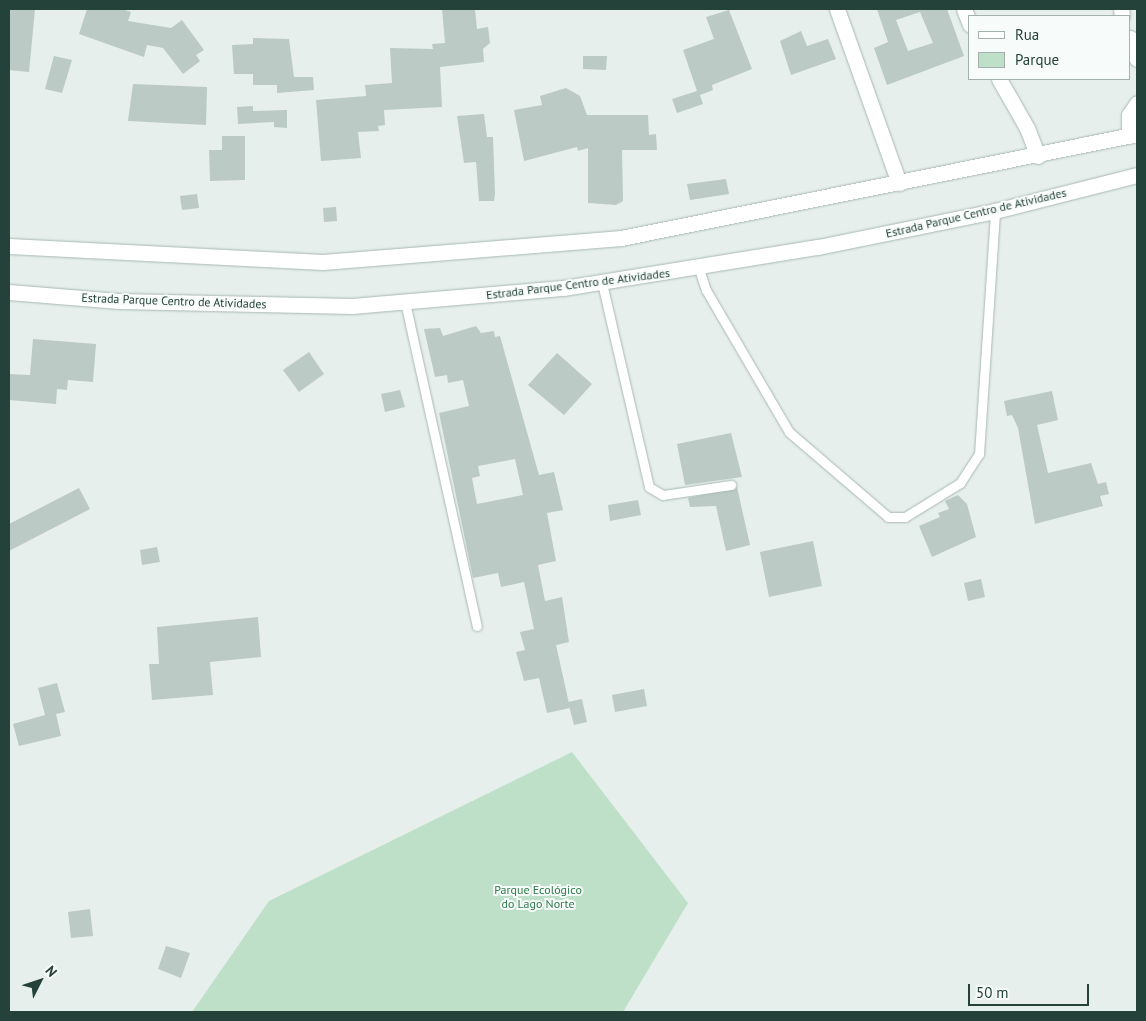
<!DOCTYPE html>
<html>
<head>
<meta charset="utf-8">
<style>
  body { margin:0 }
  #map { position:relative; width:1146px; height:1021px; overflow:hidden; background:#e6efeb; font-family:"PT Sans",sans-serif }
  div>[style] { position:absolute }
  .green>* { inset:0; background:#bfe0c8 }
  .building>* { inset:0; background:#bbcac4 }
  .roads { filter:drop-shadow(0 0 1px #a8b8b2) drop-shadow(0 0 1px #a8b8b2) }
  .service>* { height:9px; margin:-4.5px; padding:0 4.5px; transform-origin:4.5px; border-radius:4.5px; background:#fff }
  .minor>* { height:15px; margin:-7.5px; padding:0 7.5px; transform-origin:7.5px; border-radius:7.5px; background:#fff }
  .secondary>* { height:15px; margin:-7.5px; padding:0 7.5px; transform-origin:7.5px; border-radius:7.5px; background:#fff }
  span { translate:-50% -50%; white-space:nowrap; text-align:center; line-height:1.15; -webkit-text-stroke:4px #f7fbf9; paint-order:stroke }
  .street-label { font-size:12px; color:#24423a }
  .park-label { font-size:12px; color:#2d7a4b }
  .frame { position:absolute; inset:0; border:10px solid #24423a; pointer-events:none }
  .legend { position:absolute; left:968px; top:15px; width:162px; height:65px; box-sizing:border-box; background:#f7fbf9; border:1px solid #a3b1ad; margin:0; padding:6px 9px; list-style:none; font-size:15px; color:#24423a }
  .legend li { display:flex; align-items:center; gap:10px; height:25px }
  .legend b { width:25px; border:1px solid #a3b1ad }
  .north { position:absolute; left:15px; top:956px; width:50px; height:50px; -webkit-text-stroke:4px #f7fbf9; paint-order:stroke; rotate:49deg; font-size:14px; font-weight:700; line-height:20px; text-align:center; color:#24423a }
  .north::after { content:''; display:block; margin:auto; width:18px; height:22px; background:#24423a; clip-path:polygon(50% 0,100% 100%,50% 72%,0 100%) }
  .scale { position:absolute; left:968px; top:984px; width:121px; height:22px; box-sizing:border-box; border:2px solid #24423a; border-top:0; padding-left:6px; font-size:15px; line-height:18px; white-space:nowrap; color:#24423a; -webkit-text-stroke:4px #f7fbf9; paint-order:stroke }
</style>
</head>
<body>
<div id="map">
  <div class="green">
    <i style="clip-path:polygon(572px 752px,688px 903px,623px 1012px,192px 1012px,269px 901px)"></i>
  </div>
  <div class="building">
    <i style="clip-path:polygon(9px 9px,35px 9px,29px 72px,9px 70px)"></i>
    <i style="clip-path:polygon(87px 9px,122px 9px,131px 12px,128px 21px,171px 28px,182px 20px,204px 50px,196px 55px,200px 61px,183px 74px,163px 48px,147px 45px,144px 57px,79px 34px)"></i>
    <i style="clip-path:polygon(442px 9px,475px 9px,477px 29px,488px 27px,490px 43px,483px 49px,484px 62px,440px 67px,442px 107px,384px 110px,385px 125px,378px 126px,379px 131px,358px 132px,361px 158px,321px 161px,316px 100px,366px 96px,365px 85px,392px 83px,390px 48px,433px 49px,432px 44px,445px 43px)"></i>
    <i style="clip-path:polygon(evenodd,877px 9px,947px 9px,964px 56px,887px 85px,874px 48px,888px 42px,877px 9px,920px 12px,933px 43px,908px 51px,896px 20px,920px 12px)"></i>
    <i style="clip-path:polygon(729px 10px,752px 69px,712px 85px,713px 90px,700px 95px,703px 104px,677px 113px,672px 99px,697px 91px,683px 50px,714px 39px,706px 17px)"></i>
    <i style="clip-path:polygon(801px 31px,807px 46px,828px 39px,836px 59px,791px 75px,780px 41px)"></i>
    <i style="clip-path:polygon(253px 38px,289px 39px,294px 77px,313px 77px,314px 90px,277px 93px,277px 85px,253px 85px,253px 74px,234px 74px,232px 45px,253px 44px)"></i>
    <i style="clip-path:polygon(54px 56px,72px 60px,62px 93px,45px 89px)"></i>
    <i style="clip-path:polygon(583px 56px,607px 56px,606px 70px,583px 69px)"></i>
    <i style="clip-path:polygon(133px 84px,207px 87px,206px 125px,128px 121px)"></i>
    <i style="clip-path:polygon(566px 88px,580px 96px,587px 115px,648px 115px,649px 135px,656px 134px,657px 150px,622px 150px,623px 201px,616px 205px,588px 203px,588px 148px,578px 151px,577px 147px,524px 161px,514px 110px,542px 105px,540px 96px)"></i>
    <i style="clip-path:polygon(253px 106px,253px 111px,287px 110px,287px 128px,274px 127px,274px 122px,238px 124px,237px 107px)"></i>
    <i style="clip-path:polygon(484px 114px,487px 137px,493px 137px,495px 194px,494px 201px,479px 201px,476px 162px,464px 163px,457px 116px)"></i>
    <i style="clip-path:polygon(222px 136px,245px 136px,245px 180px,210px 181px,209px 150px,222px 150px)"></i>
    <i style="clip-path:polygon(726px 179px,729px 194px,690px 200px,687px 184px)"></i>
    <i style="clip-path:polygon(197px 194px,199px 208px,182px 210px,180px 196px)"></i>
    <i style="clip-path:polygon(336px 207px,337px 221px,324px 222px,323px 208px)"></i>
    <i style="clip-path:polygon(evenodd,476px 326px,481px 333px,494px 331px,495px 337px,500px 336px,539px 475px,554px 472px,563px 510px,547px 513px,556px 561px,538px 565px,545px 601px,562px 597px,569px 642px,556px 645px,570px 708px,547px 713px,539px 678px,524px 681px,516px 652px,525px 650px,520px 632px,534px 629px,524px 582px,501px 587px,498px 573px,473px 578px,439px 413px,469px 406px,463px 380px,448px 383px,447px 375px,435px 377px,424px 329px,440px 328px,443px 336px,476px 326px,515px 459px,523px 495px,477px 504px,472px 478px,480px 476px,478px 466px,515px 459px)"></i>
    <i style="clip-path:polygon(33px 339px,96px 344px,93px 382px,68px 380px,67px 390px,57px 389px,56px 404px,9px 400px,9px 374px,30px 375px)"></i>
    <i style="clip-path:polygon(309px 352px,324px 374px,299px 392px,283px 370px)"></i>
    <i style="clip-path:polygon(557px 353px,592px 384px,564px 415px,528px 385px)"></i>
    <i style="clip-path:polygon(400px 390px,405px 407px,385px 412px,381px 394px)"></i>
    <i style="clip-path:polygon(1052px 391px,1058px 420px,1037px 425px,1048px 473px,1091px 463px,1098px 484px,1106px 482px,1109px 494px,1100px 496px,1103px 506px,1035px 524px,1018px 428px,1012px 415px,1007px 416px,1004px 401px)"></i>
    <i style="clip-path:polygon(731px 433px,742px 477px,685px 485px,677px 444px)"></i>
    <i style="clip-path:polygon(737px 487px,750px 545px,726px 551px,716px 506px,690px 507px,688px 498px)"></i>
    <i style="clip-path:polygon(79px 488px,90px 509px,9px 551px,9px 524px)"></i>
    <i style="clip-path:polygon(958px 495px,967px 504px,976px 537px,932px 557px,919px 526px,940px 517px,938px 513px,949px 509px,945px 501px)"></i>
    <i style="clip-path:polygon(638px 500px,641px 515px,610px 521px,608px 505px)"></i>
    <i style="clip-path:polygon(813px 541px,822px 586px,769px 597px,760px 552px)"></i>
    <i style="clip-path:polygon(157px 547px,160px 562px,142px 565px,140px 550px)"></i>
    <i style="clip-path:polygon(981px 579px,985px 597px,968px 601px,964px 583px)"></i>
    <i style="clip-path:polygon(258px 617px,261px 657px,210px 662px,213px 695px,152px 700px,149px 664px,159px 664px,157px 627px)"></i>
    <i style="clip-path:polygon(57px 683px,65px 712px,56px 714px,61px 736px,19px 746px,13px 724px,45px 715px,38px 688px)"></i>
    <i style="clip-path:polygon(644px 689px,647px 706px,615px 712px,612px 695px)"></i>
    <i style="clip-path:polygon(582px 699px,587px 722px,574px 725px,568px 702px)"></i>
    <i style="clip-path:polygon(90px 909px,93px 936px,71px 938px,68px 912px)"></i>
    <i style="clip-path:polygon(166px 946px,190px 953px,181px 978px,158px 969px)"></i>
  </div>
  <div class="roads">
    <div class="service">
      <i style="left:699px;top:269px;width:22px;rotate:72deg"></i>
      <i style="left:706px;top:290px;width:164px;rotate:59.7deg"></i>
      <i style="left:789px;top:432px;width:130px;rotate:40.6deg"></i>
      <i style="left:888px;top:517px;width:17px"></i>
      <i style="left:905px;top:517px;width:65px;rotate:-31.7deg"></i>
      <i style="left:960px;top:483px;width:35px;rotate:-57deg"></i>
      <i style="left:979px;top:454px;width:244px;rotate:-86.2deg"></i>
      <i style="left:602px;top:283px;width:209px;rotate:77deg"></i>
      <i style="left:649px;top:487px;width:16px;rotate:30deg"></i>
      <i style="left:663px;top:495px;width:69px;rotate:-8.4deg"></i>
      <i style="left:405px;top:302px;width:332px;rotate:77.5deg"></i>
    </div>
    <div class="minor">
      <i style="left:837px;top:9px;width:185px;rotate:70.4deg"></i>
      <i style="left:964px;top:9px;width:17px;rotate:69deg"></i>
      <i style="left:1121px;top:9px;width:7px;rotate:82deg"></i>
      <i style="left:1130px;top:38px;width:22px;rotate:72deg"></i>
      <i style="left:999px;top:79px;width:56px;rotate:60.3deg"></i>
      <i style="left:1027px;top:128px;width:30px;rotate:69deg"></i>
      <i style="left:1129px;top:136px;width:21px;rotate:-90deg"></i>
      <i style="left:1129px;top:115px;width:14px;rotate:-56deg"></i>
    </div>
    <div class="secondary">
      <i style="left:9px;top:246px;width:314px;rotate:2.9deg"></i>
      <i style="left:323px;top:262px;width:299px;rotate:-4.6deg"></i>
      <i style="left:621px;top:238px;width:526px;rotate:-11.4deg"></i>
      <i style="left:9px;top:292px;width:110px;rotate:4.7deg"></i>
      <i style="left:119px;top:301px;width:233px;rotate:1.2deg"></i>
      <i style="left:352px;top:306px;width:213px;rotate:-4.9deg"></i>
      <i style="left:564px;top:288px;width:257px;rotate:-9.2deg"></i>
      <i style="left:818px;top:247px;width:181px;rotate:-11.5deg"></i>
      <i style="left:995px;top:211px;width:146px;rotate:-14.2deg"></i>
    </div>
  </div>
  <div class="street-label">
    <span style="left:976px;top:213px;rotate:-13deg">Estrada Parque Centro de Atividades</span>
    <span style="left:578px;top:284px;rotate:-7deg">Estrada Parque Centro de Atividades</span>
    <span style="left:174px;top:301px;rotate:2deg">Estrada Parque Centro de Atividades</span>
  </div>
  <div class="park-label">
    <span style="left:538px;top:897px">Parque Ecológico<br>do Lago Norte</span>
  </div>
  <div class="frame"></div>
  <ul class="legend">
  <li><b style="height:6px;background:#fff"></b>Rua</li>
  <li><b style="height:14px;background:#bfe0c8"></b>Parque</li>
  </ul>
  <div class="north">N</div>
  <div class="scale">50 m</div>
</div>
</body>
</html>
